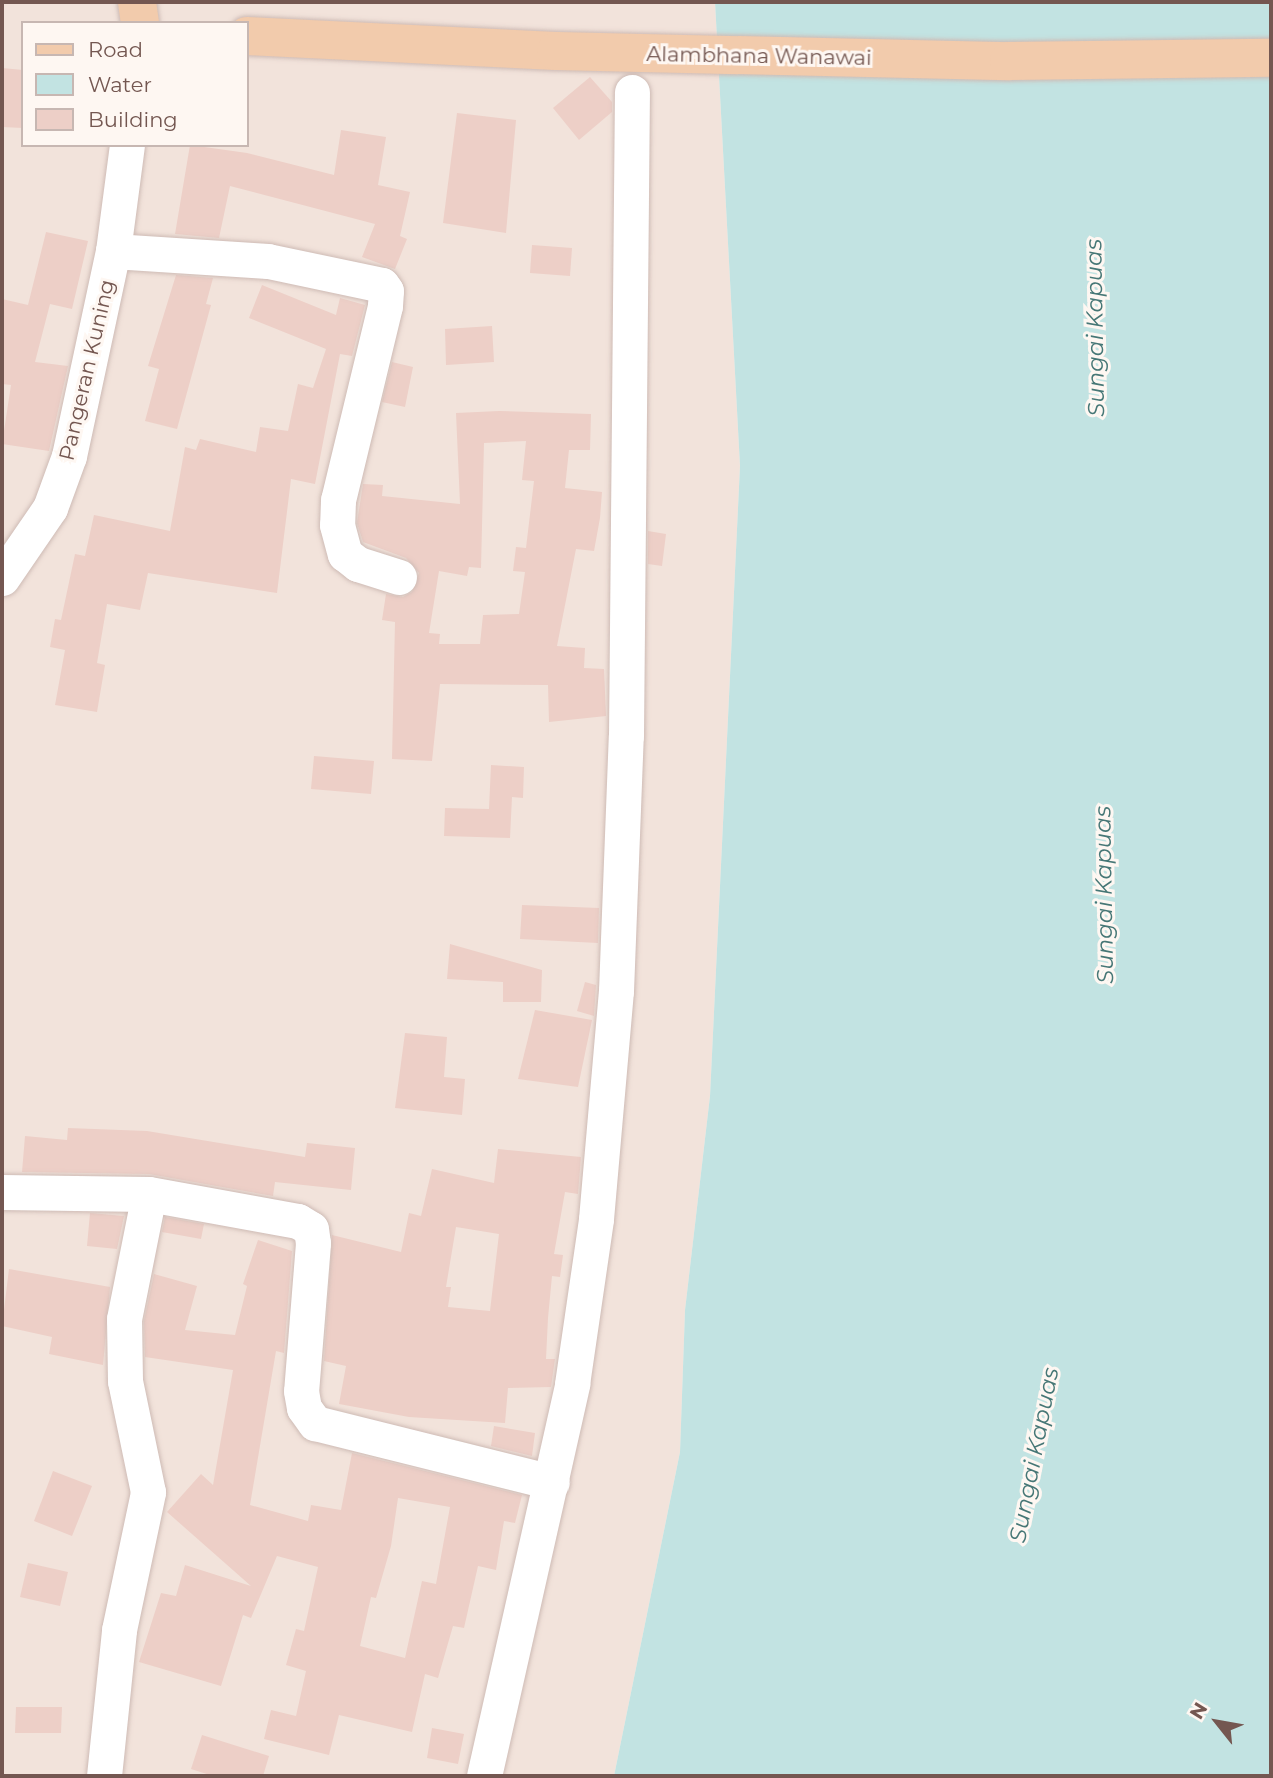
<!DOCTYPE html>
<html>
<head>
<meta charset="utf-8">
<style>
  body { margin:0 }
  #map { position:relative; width:1273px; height:1778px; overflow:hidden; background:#fbf2ec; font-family:Montserrat,sans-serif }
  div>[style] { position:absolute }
  .residential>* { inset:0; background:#f2e3db }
  .water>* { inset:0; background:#c2e3e2 }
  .building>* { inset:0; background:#edcfc7 }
  .roads { filter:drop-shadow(0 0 2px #cebbb5) drop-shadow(0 0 2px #cebbb5) }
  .minor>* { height:35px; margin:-17.5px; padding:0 17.5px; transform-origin:17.5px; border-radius:17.5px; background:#fff }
  .major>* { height:38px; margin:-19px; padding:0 19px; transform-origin:19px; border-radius:19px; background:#f2cbac }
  span { translate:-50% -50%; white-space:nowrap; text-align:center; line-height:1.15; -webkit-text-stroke:6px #fef7f2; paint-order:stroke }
  .street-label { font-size:21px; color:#745751 }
  .water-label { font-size:23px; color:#467776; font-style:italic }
  .frame { position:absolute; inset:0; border:4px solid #745751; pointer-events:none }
  .legend { position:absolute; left:21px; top:21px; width:228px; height:126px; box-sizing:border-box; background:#fef7f2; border:2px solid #c7b7b2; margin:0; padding:9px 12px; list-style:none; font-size:21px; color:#745751 }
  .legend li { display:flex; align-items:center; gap:14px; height:35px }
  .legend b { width:35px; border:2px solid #c7b7b2 }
  .north { position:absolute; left:1182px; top:1687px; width:70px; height:70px; -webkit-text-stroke:5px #fef7f2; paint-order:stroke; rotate:301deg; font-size:19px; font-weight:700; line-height:28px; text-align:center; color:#745751 }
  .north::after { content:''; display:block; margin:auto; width:24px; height:32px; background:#745751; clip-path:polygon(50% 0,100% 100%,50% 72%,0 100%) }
</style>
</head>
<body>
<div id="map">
  <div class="residential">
    <i style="clip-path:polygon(evenodd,2px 2px,715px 2px,740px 466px,710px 1096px,685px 1310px,680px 1452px,614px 1776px,2px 1776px,2px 2px,23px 23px,247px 23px,247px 145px,23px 145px,23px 23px)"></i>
  </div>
  <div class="water">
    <i style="clip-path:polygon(715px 2px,1271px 2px,1271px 1776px,614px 1776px,680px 1452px,685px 1310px,710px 1096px,740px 466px)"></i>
  </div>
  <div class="building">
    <i style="clip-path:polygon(2px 68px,23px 70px,23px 128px,2px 127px)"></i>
    <i style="clip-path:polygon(590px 77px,612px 102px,612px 112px,579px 140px,553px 108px)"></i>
    <i style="clip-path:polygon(457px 113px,516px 120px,506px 233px,443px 223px)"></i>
    <i style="clip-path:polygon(341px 130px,386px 137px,378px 185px,410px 192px,400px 236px,407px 239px,395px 269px,362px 257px,375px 224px,230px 186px,219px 238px,175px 234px,190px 145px,247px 153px,334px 175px)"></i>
    <i style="clip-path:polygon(46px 232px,88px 241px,72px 309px,50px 304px,35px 362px,68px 366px,49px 451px,2px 444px,11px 385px,2px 384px,2px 299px,28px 305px)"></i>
    <i style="clip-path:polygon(532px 245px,572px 248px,570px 276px,530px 273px)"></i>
    <i style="clip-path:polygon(176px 275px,213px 278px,206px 304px,211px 305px,177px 429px,145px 421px,159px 369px,148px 366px)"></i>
    <i style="clip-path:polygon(262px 285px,336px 315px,340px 298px,365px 305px,352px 356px,340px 354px,315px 484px,291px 479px,277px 593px,148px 573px,140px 610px,107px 604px,97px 663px,105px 665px,97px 712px,55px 705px,65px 650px,50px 647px,55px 619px,61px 620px,75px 554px,85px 556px,94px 515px,170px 531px,185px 447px,196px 450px,200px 439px,256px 452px,260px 427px,288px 431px,298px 384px,313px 388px,326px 349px,249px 318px)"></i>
    <i style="clip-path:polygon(492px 326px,494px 362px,446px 365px,445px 329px)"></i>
    <i style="clip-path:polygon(392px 362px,413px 367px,405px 407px,382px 402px)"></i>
    <i style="clip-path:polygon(evenodd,499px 411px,591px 414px,590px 450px,569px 450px,565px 488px,602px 492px,600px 518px,594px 551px,576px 549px,557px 646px,585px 648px,584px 668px,604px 669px,606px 716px,549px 722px,548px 685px,440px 684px,432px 761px,392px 759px,395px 622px,382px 620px,386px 594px,403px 597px,412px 592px,419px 573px,406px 558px,363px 542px,357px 523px,363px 484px,383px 485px,382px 496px,460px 504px,456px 413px,499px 411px,526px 441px,522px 480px,534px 481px,526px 548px,516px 547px,513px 571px,525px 572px,519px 614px,483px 615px,480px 644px,439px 644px,440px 634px,429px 633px,439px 571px,467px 576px,469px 567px,481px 568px,484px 443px,526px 441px)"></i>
    <i style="clip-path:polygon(648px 531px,666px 534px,662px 566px,648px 564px)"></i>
    <i style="clip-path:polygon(314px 756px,374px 761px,371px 794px,311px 789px)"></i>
    <i style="clip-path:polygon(491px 765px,524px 767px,523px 798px,512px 797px,510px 838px,444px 836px,445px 808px,489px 809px)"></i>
    <i style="clip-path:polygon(522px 905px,599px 908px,598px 943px,520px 939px)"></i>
    <i style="clip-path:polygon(450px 944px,542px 970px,541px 1002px,503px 1002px,503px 982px,447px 979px)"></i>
    <i style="clip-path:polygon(585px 982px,596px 985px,594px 1016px,577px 1011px)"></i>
    <i style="clip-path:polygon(535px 1010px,592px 1020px,578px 1087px,518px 1079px)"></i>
    <i style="clip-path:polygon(405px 1033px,447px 1037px,444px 1077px,465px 1079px,462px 1115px,395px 1108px)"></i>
    <i style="clip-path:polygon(68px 1128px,147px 1131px,305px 1157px,307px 1143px,355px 1148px,351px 1190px,275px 1182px,273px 1196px,149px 1174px,22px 1172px,25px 1136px,67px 1140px)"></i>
    <i style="clip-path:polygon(evenodd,498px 1149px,581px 1157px,578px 1194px,565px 1192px,554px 1254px,563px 1255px,560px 1277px,552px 1276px,548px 1318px,546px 1359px,555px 1359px,551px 1387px,508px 1388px,505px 1423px,409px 1417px,339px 1404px,346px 1366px,324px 1361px,332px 1235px,401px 1252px,409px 1213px,421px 1216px,432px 1169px,494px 1183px,498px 1149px,456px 1227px,499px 1234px,490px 1311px,448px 1307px,451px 1287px,446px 1287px,456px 1227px)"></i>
    <i style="clip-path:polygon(90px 1213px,124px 1216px,117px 1249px,87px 1246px)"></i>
    <i style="clip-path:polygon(165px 1217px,204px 1224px,201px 1239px,162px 1232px)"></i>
    <i style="clip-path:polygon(evenodd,258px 1240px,292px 1251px,284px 1353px,276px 1351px,250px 1505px,308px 1521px,311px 1505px,341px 1510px,352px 1453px,522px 1495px,515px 1523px,504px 1521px,496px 1570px,478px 1566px,464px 1628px,453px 1626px,438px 1678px,425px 1674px,412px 1732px,339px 1715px,329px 1755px,264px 1739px,271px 1710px,296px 1716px,306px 1671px,286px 1665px,296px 1629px,304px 1631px,318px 1567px,277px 1556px,251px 1618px,243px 1615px,221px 1686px,139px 1662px,161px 1593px,176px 1596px,185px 1565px,251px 1586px,167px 1512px,201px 1474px,213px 1485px,233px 1370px,145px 1357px,144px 1321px,154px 1274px,197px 1286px,185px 1330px,235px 1335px,247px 1286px,243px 1284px,258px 1240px,398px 1498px,450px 1507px,436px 1584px,422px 1581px,405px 1658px,360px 1646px,371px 1597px,376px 1598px,391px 1546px,398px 1498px)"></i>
    <i style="clip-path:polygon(9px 1269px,110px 1287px,103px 1365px,49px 1354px,52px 1337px,2px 1326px)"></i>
    <i style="clip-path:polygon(494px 1426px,535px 1433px,532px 1456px,491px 1446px)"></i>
    <i style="clip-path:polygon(53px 1471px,92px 1486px,72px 1536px,34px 1521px)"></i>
    <i style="clip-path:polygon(28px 1563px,68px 1572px,60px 1606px,20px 1597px)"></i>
    <i style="clip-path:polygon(16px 1707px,62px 1707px,61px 1733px,15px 1733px)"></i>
    <i style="clip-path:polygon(432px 1728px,464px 1734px,458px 1764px,427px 1758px)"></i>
    <i style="clip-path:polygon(202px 1735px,269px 1756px,263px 1776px,213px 1776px,191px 1769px)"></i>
  </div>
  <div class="roads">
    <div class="minor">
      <i style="left:113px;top:251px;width:155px;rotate:3.7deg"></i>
      <i style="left:268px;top:261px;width:116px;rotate:11.9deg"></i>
      <i style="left:382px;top:285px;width:7px;rotate:56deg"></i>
      <i style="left:386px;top:291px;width:15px;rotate:94deg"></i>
      <i style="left:385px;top:306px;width:200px;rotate:103.6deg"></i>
      <i style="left:338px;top:500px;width:25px;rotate:92deg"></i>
      <i style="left:337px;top:525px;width:30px;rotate:75deg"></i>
      <i style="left:345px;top:554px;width:16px;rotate:38deg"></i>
      <i style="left:358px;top:564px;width:43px;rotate:17.6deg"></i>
      <i style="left:2px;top:578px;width:85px;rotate:-55.6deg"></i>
      <i style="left:50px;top:508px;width:55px;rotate:-69.9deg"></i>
      <i style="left:69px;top:456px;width:210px;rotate:-77.9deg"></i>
      <i style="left:113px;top:251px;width:107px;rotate:-82.5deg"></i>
      <i style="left:2px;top:1192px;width:147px;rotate:0.8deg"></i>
      <i style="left:149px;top:1194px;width:151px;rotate:10.3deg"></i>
      <i style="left:298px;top:1221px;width:15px;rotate:32deg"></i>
      <i style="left:311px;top:1229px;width:14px;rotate:82deg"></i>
      <i style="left:313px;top:1243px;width:148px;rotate:94.6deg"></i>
      <i style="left:301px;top:1391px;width:17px;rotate:80deg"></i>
      <i style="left:304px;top:1408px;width:19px;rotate:54deg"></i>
      <i style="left:315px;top:1423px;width:244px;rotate:14deg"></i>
      <i style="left:104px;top:1776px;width:147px;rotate:-84.1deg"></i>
      <i style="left:119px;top:1630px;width:141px;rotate:-78.1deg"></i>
      <i style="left:148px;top:1492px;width:113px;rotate:-101.7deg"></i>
      <i style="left:125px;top:1381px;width:62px;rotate:-90.9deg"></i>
      <i style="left:124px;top:1319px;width:127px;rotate:-78.7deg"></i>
      <i style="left:484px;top:1776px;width:402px;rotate:-77.3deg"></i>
      <i style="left:572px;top:1384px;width:167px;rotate:-81.7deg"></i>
      <i style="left:596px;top:1219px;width:229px;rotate:-85deg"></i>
      <i style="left:616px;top:991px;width:255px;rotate:-87.8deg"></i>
      <i style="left:626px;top:736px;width:644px;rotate:-89.47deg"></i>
    </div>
    <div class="major">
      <i style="left:137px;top:2px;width:21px;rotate:82deg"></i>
      <i style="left:247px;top:36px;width:309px;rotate:2.8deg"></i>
      <i style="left:556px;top:51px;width:453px;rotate:1.3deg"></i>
      <i style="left:1009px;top:61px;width:262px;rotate:-0.7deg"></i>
    </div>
  </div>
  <div class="street-label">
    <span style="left:759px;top:56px;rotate:1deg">Alambhana Wanawai</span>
    <span style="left:87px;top:370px;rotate:-77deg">Pangeran Kuning</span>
  </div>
  <div class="water-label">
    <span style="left:1095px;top:328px;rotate:-91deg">Sungai Kapuas</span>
    <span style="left:1104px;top:895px;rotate:-91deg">Sungai Kapuas</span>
    <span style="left:1034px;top:1455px;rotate:-79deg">Sungai Kapuas</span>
  </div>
  <div class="frame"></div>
  <ul class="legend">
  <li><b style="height:9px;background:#f2cbac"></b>Road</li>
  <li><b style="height:19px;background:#c2e3e2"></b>Water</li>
  <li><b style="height:19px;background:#edcfc7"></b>Building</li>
  </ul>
  <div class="north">N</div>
</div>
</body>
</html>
